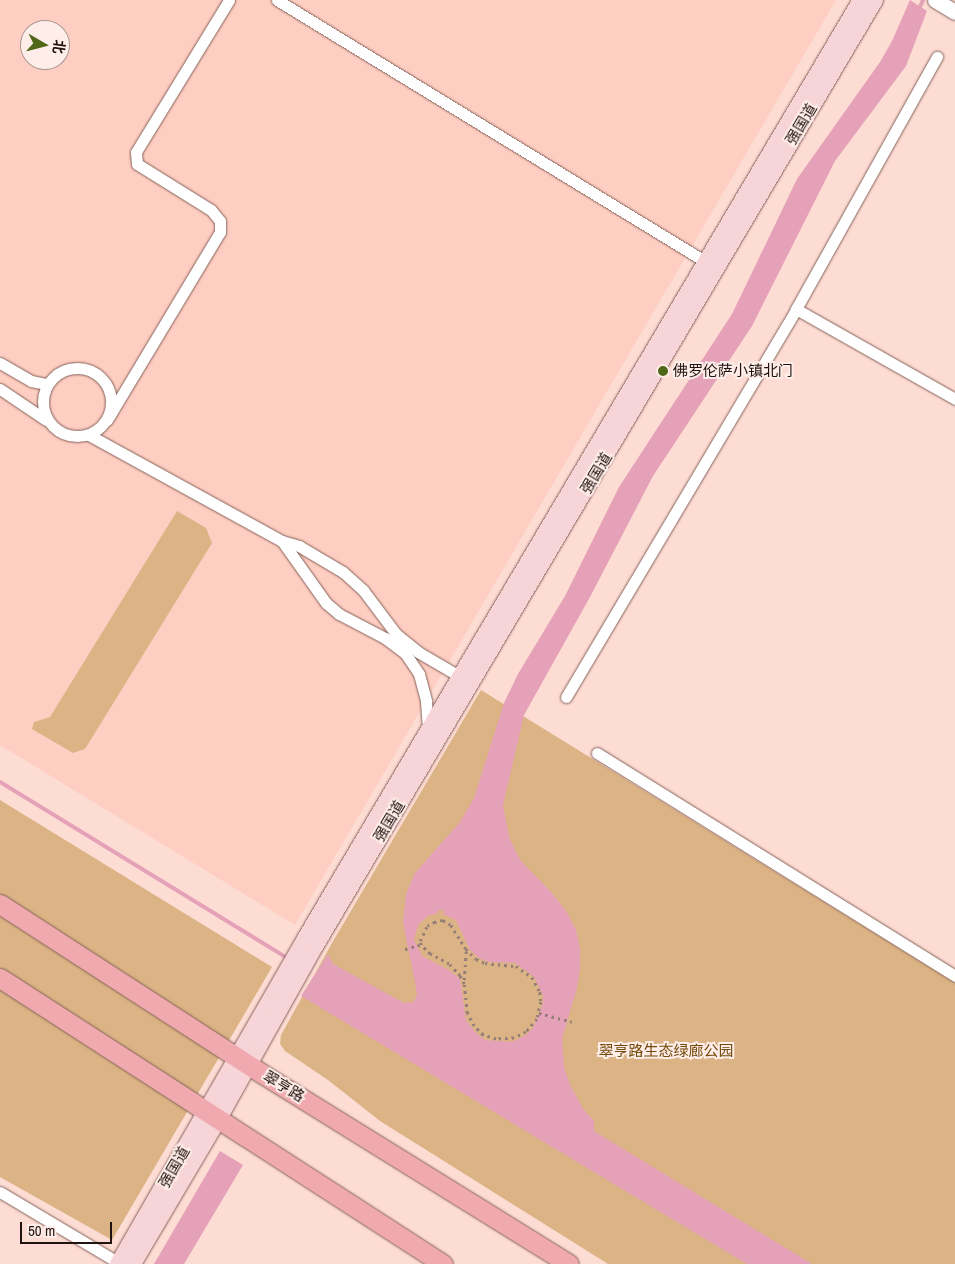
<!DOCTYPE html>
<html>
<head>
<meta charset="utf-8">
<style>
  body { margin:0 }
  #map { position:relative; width:955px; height:1264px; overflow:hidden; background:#fddcd4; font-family:"Archivo Narrow","Noto Sans SC",sans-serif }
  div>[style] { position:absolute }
  .built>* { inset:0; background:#ffcec2 }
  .green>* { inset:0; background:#dbb384 }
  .water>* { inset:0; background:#e4a1b7 }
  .stream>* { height:4px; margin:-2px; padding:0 2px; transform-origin:2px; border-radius:2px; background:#e4a1b7 }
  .path>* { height:2.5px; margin-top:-1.25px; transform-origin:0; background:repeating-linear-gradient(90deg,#957d78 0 2.5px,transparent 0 6.5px) }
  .roads { filter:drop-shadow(0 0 1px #856259) drop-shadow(0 0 1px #856259) }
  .minor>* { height:11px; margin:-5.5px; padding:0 5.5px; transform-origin:5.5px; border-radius:5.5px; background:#fff }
  .minor>.ring { margin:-5.5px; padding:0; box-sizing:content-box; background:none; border:11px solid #fff; border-radius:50% }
  .tertiary>* { height:15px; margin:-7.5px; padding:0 7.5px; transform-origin:7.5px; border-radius:7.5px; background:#fff }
  .secondary>* { height:16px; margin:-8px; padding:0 8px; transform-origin:8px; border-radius:8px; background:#f7d4d7 }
  .primary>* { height:19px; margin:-9.5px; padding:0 9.5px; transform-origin:9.5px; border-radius:9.5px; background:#efa9af }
  .dots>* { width:14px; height:14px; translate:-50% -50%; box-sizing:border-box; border:2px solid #feede9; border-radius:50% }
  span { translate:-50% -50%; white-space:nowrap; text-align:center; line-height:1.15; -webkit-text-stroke:4px #feede9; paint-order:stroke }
  .street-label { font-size:15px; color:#211310 }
  .poi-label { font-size:15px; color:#211310 }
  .left { translate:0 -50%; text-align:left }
  .park-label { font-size:15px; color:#734909 }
  .north { position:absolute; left:20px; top:20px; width:50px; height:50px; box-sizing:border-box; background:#feede9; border:1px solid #a69692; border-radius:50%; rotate:98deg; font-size:14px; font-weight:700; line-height:20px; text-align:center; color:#211310 }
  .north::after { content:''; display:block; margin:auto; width:18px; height:22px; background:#4f6717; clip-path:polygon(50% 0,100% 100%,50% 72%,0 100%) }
  .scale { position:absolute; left:20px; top:1222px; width:92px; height:22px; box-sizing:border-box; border:2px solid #211310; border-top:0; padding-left:6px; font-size:15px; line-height:18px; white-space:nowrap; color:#211310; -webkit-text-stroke:4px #feede9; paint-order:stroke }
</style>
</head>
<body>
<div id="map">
  <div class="built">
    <i style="clip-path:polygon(evenodd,0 0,836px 0,295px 925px,0 745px,0 0,30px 30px,60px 30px,60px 60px,30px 60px,30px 30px)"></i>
  </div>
  <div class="green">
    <i style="clip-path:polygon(177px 511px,206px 528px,212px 543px,85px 749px,73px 753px,32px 729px,34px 722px,50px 717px)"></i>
    <i style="clip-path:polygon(481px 690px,955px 983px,955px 1264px,608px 1264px,380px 1121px,328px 1080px,285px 1051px,280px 1044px,281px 1035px,332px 943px)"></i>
    <i style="clip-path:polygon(0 800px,272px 967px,112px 1240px,0 1177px)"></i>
  </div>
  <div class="water">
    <i style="clip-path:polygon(evenodd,910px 0,927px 11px,906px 66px,835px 161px,752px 326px,653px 476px,590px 597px,524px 715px,503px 805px,509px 837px,520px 860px,553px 894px,568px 914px,576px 930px,580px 948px,580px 968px,577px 988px,562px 1039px,564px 1067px,571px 1087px,584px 1110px,594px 1121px,594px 1131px,812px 1264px,747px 1264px,301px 996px,328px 954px,333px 964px,404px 1003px,414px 1002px,417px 995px,415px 982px,403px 923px,406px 894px,415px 873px,460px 822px,474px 798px,504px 703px,518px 674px,565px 596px,619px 487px,732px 314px,797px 179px,880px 62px,892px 41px,910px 0,438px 910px,444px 910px,443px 914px,456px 920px,470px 950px,479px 958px,489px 962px,515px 963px,534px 977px,543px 996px,543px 1004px,533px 1028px,526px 1035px,512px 1042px,485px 1040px,475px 1032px,466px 1020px,460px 979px,449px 970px,422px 956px,414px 940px,418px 925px,428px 916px,438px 913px,438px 910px)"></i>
    <i style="clip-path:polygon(220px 1151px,243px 1165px,184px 1264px,154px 1264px)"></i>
  </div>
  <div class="stream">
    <i style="left:919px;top:9px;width:10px;rotate:-66deg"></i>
    <i style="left:0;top:782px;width:339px;rotate:31.5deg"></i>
  </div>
  <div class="path">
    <i style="left:443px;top:920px;width:9px;rotate:32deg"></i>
    <i style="left:451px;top:925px;width:28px;rotate:58deg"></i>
    <i style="left:466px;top:949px;width:14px;rotate:45deg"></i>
    <i style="left:476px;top:959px;width:10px;rotate:24deg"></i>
    <i style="left:485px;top:963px;width:31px;rotate:6deg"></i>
    <i style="left:516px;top:966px;width:19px;rotate:35deg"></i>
    <i style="left:532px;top:977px;width:17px;rotate:62deg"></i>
    <i style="left:540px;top:992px;width:10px;rotate:84deg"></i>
    <i style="left:541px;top:1002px;width:17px;rotate:103deg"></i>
    <i style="left:537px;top:1019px;width:17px;rotate:130deg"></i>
    <i style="left:526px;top:1032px;width:13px;rotate:153deg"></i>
    <i style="left:514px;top:1038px;width:18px;rotate:177deg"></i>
    <i style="left:496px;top:1039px;width:14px;rotate:-163deg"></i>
    <i style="left:483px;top:1035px;width:13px;rotate:-135deg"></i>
    <i style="left:474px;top:1026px;width:15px;rotate:-118deg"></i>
    <i style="left:467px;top:1013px;width:29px;rotate:-96deg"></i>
    <i style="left:464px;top:984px;width:9px;rotate:-117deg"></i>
    <i style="left:460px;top:976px;width:16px;rotate:-133deg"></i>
    <i style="left:449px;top:964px;width:21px;rotate:-152deg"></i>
    <i style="left:430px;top:954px;width:13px;rotate:-135deg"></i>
    <i style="left:421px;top:945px;width:4px;rotate:-104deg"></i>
    <i style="left:420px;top:941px;width:17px;rotate:-65deg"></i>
    <i style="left:427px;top:926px;width:8px;rotate:-30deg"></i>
    <i style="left:434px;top:922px;width:9px;rotate:-13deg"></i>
    <i style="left:405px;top:949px;width:16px;rotate:-15deg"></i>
    <i style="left:464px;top:980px;width:31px;rotate:-86deg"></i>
    <i style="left:539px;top:1013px;width:34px;rotate:15deg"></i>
  </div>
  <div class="roads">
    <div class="minor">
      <i style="left:277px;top:0;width:509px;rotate:31.41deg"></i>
      <i style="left:796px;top:309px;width:289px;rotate:-60.8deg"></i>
      <i style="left:0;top:363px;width:36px;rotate:30deg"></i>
      <i style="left:31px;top:381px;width:16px;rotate:11deg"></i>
      <i class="ring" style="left:43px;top:368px;width:57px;height:57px"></i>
      <i style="left:0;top:389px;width:55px;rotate:34deg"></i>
      <i style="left:107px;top:420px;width:219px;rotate:-59deg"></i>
      <i style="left:220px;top:232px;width:11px;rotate:-90deg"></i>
      <i style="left:220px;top:221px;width:14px;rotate:-129deg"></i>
      <i style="left:211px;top:210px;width:87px;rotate:-148.1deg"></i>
      <i style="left:137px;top:164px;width:12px;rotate:-95deg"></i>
      <i style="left:136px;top:152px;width:178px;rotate:-58.5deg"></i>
      <i style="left:89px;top:435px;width:220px;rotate:28.8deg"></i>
      <i style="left:282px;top:541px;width:76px;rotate:54.6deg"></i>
      <i style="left:326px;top:603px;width:17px;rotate:40deg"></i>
      <i style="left:339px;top:614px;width:52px;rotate:27.6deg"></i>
      <i style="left:385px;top:638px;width:25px;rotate:37deg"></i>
      <i style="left:405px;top:653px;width:25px;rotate:56deg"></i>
      <i style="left:419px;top:674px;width:28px;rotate:75deg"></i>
      <i style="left:426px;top:701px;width:29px;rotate:86deg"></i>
      <i style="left:282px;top:541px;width:18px;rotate:16deg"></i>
      <i style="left:299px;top:546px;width:51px;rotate:30.6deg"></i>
      <i style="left:343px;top:572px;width:27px;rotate:42deg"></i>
      <i style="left:363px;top:590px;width:55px;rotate:53.1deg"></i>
      <i style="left:396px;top:634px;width:28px;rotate:39deg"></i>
      <i style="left:418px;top:652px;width:56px;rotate:30.3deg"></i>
      <i style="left:566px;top:697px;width:451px;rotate:-59.3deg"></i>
      <i style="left:796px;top:309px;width:183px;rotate:29.5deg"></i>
      <i style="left:597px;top:753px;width:422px;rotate:31.9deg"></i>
      <i style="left:0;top:1192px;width:141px;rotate:30.8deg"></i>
    </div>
    <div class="tertiary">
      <i style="left:935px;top:0;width:23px;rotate:31deg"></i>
    </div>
    <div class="secondary">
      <i style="left:118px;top:1264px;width:377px;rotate:-60.1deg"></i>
      <i style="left:306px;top:937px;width:1089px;rotate:-59.36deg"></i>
      <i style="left:133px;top:1264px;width:167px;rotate:-59.4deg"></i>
      <i style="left:218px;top:1120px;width:201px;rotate:-60.8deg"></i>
      <i style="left:316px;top:945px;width:1098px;rotate:-59.39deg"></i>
    </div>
    <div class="primary">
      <i style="left:0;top:904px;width:311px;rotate:32.9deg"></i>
      <i style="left:261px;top:1073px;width:362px;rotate:31.8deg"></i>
      <i style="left:0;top:978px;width:527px;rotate:32.85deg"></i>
    </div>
  </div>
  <div class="dots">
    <i style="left:663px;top:371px;background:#4f6717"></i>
  </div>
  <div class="street-label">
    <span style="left:801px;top:124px;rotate:-59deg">强国道</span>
    <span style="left:596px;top:473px;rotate:-59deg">强国道</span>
    <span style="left:389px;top:821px;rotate:-59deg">强国道</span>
    <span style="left:284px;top:1086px;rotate:31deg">翠亨路</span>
    <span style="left:174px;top:1167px;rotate:-60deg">强国道</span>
  </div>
  <div class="poi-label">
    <span class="left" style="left:673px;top:371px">佛罗伦萨小镇北门</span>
  </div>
  <div class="park-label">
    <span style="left:666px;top:1051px">翠亨路生态绿廊公园</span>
  </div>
  <div class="north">北</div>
  <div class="scale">50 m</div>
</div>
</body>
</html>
